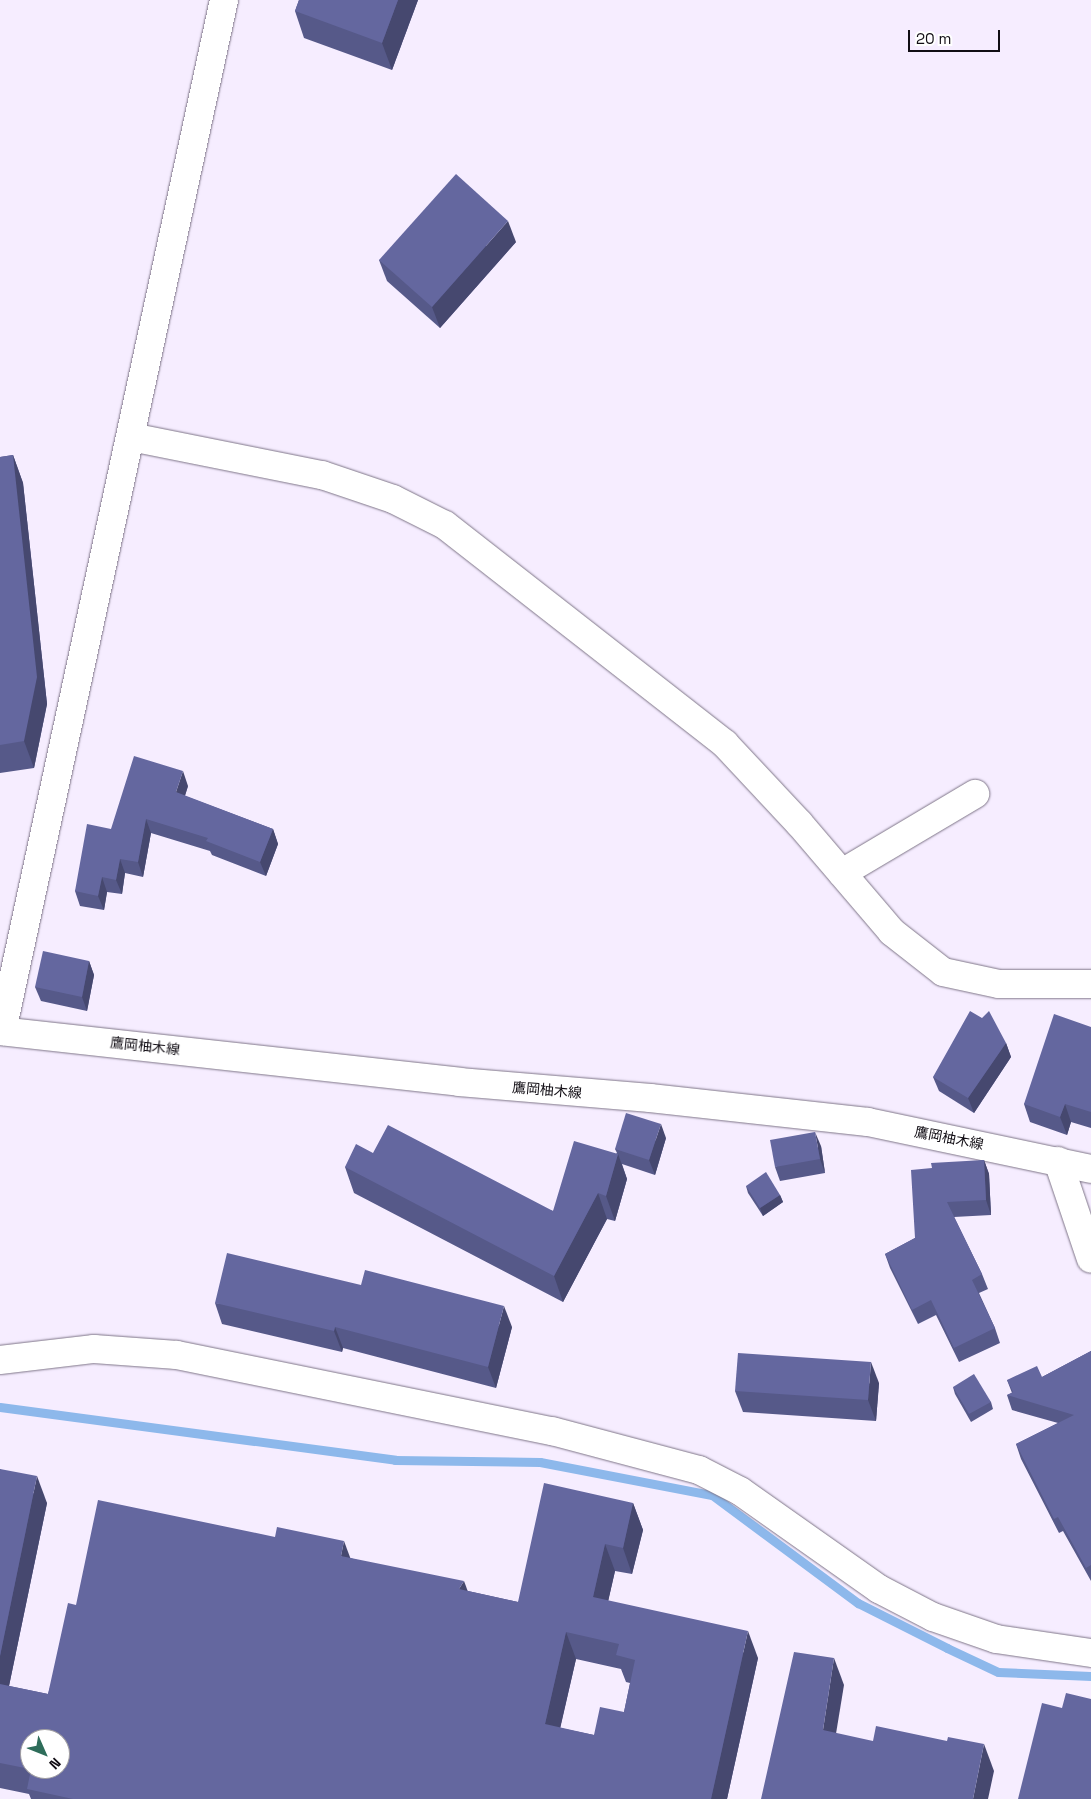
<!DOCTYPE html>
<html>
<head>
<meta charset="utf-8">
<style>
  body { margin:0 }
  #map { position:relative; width:1091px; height:1799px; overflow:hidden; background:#f6edff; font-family:"Space Grotesk","Noto Sans JP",sans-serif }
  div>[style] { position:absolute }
  .stream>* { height:9px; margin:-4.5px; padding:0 4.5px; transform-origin:4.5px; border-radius:4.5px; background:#8db8eb }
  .roads { filter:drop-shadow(0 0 1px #7e7588) drop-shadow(0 0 1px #7e7588) }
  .street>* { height:28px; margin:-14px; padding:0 14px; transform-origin:14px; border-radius:14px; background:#fff }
  .secondary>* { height:28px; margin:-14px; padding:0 14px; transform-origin:14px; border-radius:14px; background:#fff }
  .wall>* { inset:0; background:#565989 }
  .shaded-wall>* { inset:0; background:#46486f }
  .building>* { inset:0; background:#64679f }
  span { translate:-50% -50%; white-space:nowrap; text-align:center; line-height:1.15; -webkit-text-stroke:4px #fff; paint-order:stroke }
  .street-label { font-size:14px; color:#110d14 }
  .north { position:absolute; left:20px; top:1729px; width:50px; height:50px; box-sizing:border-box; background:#fff; border:1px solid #a09ea1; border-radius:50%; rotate:134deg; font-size:14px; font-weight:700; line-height:20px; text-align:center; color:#110d14 }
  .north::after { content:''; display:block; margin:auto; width:18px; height:22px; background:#2e6d5a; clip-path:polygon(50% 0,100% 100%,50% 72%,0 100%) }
  .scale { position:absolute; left:908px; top:30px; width:92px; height:22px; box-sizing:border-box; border:2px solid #110d14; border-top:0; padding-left:6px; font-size:15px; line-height:18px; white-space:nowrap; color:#110d14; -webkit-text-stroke:4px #fff; paint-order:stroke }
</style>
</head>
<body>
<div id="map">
  <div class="stream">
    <i style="left:0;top:1407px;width:399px;rotate:7.6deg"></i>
    <i style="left:395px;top:1460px;width:145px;rotate:0.8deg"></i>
    <i style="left:540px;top:1462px;width:175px;rotate:10.9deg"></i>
    <i style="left:712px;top:1495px;width:182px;rotate:36.5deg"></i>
    <i style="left:858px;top:1603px;width:100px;rotate:26.8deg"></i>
    <i style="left:947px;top:1648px;width:56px;rotate:25.2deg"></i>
    <i style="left:998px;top:1672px;width:93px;rotate:2.5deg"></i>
  </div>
  <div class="roads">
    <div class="street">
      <i style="left:131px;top:437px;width:195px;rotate:11.3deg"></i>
      <i style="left:322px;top:475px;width:75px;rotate:18.7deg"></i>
      <i style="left:393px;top:499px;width:58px;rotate:26.6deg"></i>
      <i style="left:445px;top:525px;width:355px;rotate:38deg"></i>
      <i style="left:725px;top:744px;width:108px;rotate:46.9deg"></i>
      <i style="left:799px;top:823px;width:143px;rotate:49.5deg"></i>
      <i style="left:892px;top:932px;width:65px;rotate:38.1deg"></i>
      <i style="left:943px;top:972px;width:57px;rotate:12.1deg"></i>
      <i style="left:999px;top:984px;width:92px"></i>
      <i style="left:842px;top:873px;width:155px;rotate:-30.7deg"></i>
      <i style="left:2px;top:1031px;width:1055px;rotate:-77.85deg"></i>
      <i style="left:1058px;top:1161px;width:103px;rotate:71.4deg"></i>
      <i style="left:0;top:1360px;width:95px;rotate:-6.7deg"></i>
      <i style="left:94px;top:1349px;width:83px;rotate:4.1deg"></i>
      <i style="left:177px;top:1355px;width:383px;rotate:11.5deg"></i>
      <i style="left:552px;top:1431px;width:152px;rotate:14.9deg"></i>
      <i style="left:699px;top:1470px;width:46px;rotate:27.1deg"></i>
      <i style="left:740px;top:1491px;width:170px;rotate:35.2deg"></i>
      <i style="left:879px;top:1589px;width:61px;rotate:27.4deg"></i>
      <i style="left:933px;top:1617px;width:67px;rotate:19.2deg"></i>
      <i style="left:996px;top:1639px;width:96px;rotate:8.4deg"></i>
    </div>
    <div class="secondary">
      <i style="left:0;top:1031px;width:462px;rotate:6.3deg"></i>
      <i style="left:459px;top:1082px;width:192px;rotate:4.8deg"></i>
      <i style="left:650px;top:1098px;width:219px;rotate:6.3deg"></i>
      <i style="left:868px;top:1122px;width:228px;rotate:11.9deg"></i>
    </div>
  </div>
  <div class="wall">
    <i style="clip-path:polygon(299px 0,418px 0,392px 70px,304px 38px,295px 11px)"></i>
    <i style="clip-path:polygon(516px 242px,440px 328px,387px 281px,379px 260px)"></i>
    <i style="clip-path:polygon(13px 455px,23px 483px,47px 704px,34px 768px,0 773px,0 457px)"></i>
    <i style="clip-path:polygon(188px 786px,185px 796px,273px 829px,278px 844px,266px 876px,212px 855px,210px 851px,151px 833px,143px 877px,125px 873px,122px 894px,107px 892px,104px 910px,80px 906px,75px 891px,111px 829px)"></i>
    <i style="clip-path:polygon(89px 961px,94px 975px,87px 1011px,41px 1001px,35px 987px)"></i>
    <i style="clip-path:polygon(1091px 1027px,1091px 1128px,1071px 1122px,1067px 1135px,1030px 1122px,1024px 1104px)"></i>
    <i style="clip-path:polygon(1006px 1043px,1011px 1057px,974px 1113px,939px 1091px,933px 1077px)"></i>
    <i style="clip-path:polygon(666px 1138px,655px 1175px,622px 1164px,627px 1179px,615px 1221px,607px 1219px,563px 1302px,354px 1193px,345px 1167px,373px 1153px,553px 1211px,617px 1153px,615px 1149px)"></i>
    <i style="clip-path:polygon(821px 1146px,825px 1173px,780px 1181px,775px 1167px)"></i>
    <i style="clip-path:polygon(984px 1160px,989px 1174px,991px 1215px,954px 1217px,982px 1274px,988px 1289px,979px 1293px,995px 1328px,1000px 1343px,959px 1362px,936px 1315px,918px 1324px,890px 1268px,885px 1254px,915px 1238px,932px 1168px)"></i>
    <i style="clip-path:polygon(746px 1186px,780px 1195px,783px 1202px,763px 1216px,748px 1193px)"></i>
    <i style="clip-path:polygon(215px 1303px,512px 1327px,496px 1388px,343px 1348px,342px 1352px,222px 1324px)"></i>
    <i style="clip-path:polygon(1091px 1351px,1091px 1581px,1063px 1531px,1059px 1533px,1021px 1459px,1016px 1444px,1058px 1423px,1012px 1410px,1007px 1395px,1012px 1393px,1007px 1380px,1042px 1377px)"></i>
    <i style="clip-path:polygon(879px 1383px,876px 1421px,743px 1412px,735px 1391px)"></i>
    <i style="clip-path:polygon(953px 1387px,991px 1402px,993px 1409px,971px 1422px,955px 1394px)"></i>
    <i style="clip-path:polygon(evenodd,0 1469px,47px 1503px,9px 1686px,48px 1694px,76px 1605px,350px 1558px,468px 1591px,518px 1602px,633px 1503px,643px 1530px,632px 1574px,615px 1571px,608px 1601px,758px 1658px,727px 1799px,31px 1799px,29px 1794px,0 1788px,0 1469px,576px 1659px,621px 1669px,626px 1682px,630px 1683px,624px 1712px,594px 1735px,560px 1728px,576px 1659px)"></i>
  </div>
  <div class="shaded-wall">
    <i style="clip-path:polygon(398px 0,418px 0,392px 70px,382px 43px)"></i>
    <i style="clip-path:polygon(508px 221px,516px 242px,440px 328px,432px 307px)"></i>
    <i style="clip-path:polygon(13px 455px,23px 483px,47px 704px,34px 768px,24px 741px)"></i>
    <i style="clip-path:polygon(183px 771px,188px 786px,181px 807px,176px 792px)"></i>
    <i style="clip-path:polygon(146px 819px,151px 833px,143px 877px,138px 862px)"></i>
    <i style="clip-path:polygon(273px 829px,278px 844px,266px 876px,260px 862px)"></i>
    <i style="clip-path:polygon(120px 859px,125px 873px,122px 894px,116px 880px)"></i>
    <i style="clip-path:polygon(102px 877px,107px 892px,104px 910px,98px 896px)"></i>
    <i style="clip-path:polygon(89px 961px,94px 975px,87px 1011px,82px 997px)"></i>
    <i style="clip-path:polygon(1006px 1043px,1011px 1057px,974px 1113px,968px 1098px)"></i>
    <i style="clip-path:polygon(1065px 1104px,1071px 1122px,1067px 1135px,1060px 1117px)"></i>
    <i style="clip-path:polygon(661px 1124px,666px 1138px,655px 1175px,649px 1160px)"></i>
    <i style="clip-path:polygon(815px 1132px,821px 1146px,825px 1173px,820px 1159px)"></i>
    <i style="clip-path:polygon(618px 1154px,627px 1179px,615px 1221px,606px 1196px)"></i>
    <i style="clip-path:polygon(984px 1160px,989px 1174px,991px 1215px,986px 1200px)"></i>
    <i style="clip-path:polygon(598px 1193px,607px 1219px,563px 1302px,554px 1276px)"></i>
    <i style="clip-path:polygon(780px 1195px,783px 1202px,763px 1216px,760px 1208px)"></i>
    <i style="clip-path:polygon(504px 1306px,512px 1327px,496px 1388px,488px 1367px)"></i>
    <i style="clip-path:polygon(335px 1327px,343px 1348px,342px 1352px,334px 1331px)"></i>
    <i style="clip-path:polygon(871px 1362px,879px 1383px,876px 1421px,868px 1400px)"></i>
    <i style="clip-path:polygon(37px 1476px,47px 1503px,4px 1710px,0 1698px,0 1656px)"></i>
    <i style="clip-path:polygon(633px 1503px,643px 1530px,632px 1574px,623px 1548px)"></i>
    <i style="clip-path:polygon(344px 1541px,354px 1568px,341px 1556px)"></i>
    <i style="clip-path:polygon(605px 1544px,615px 1571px,603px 1624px,593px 1597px)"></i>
    <i style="clip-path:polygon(464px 1581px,474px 1608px,459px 1589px)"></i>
    <i style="clip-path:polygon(748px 1631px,758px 1658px,727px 1799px,711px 1799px)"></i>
    <i style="clip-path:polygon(566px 1632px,576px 1659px,555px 1751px,545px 1724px)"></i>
    <i style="clip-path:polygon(834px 1658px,844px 1685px,832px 1758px,823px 1730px)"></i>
    <i style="clip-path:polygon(984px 1744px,994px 1771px,988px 1799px,973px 1799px)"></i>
  </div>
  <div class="building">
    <i style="clip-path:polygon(299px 0,398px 0,382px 43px,295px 11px)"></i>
    <i style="clip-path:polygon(456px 174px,508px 221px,432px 307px,379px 260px)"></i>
    <i style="clip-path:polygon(13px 455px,37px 677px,24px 741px,0 745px,0 457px)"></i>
    <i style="clip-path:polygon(134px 756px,183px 771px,176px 792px,273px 829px,260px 862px,206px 841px,208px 838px,146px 819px,138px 862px,120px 859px,116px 880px,102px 877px,98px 896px,75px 891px,87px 824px,111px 829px)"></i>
    <i style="clip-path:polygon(43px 951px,89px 961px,82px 997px,35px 987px)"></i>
    <i style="clip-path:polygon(970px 1011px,982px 1018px,989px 1011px,1006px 1043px,968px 1098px,933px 1077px)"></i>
    <i style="clip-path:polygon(1054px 1014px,1091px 1027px,1091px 1112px,1065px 1104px,1060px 1117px,1024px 1104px)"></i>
    <i style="clip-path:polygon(626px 1113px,661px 1124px,649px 1160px,615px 1149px)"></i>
    <i style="clip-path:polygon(388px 1125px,553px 1211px,574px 1141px,618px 1154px,606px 1196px,598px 1193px,554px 1276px,345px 1167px,356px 1144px,373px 1153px)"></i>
    <i style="clip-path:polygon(815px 1132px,820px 1159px,775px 1167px,770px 1140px)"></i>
    <i style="clip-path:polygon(984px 1160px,986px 1200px,947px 1202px,982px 1274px,972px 1280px,995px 1328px,954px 1348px,931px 1300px,912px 1310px,885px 1254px,915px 1238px,911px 1170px,932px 1168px,931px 1163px)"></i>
    <i style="clip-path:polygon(766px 1172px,780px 1195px,760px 1208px,746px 1186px)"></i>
    <i style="clip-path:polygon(227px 1253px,361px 1285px,365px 1270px,504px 1306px,488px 1367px,335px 1327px,334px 1331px,215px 1303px)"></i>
    <i style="clip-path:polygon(1091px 1351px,1091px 1565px,1086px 1568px,1058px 1517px,1054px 1519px,1016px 1444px,1074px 1415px,1007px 1395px,1013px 1392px,1007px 1380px,1037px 1366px,1042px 1377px)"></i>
    <i style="clip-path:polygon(738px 1353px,871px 1362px,868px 1400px,735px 1391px)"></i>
    <i style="clip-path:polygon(974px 1374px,991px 1402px,969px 1414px,953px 1387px)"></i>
    <i style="clip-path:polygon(0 1469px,37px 1476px,0 1656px)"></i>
    <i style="clip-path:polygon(evenodd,544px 1483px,633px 1503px,623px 1548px,605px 1544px,593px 1597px,748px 1631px,711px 1799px,73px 1799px,27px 1789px,31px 1769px,30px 1769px,60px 1769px,60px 1739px,30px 1739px,30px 1769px,0 1763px,0 1684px,48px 1694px,68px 1603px,76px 1605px,98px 1500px,275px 1537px,277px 1527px,344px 1541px,341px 1556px,464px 1581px,459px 1589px,518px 1602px,544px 1483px,566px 1632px,619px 1644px,616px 1655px,635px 1660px,624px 1712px,600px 1707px,594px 1735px,545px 1724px,566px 1632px)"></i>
    <i style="clip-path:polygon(794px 1652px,834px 1658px,823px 1730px,873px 1741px,876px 1726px,947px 1741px,948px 1737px,984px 1744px,973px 1799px,761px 1799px)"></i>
    <i style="clip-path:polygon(1066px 1693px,1091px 1699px,1091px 1799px,1018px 1799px,1042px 1703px,1062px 1708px)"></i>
  </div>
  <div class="street-label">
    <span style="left:145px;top:1046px;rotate:6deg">鷹岡柚木線</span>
    <span style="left:547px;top:1090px;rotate:5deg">鷹岡柚木線</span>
    <span style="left:949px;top:1138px;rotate:11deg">鷹岡柚木線</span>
  </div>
  <div class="north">N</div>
  <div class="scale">20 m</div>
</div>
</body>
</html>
